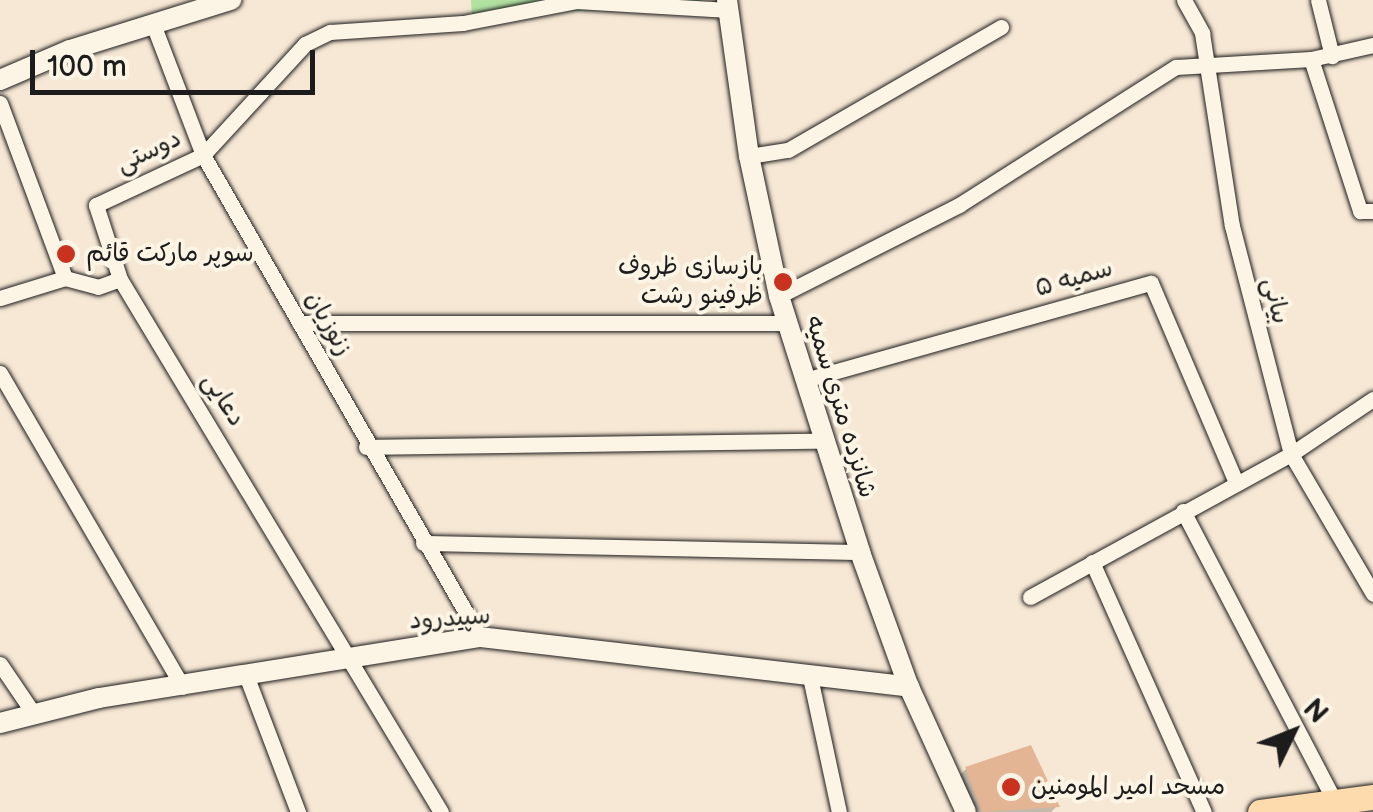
<!DOCTYPE html>
<html>
<head>
<meta charset="utf-8">
<style>
  body { margin:0 }
  #map { position:relative; width:1373px; height:812px; overflow:hidden; background:#f7e8d5; font-family:"Balsamiq Sans","Playpen Sans Arabic",sans-serif }
  div>[style] { position:absolute }
  .green>* { inset:0; background:#b2e2a2 }
  .shadow>* { inset:0; background:#0003 }
  .building>* { inset:0; background:#e4b595 }
  .roads { filter:drop-shadow(0 0 2px #1c1c1c) drop-shadow(0 0 2px #1c1c1c) }
  .minor>* { height:15px; margin:-7.5px; padding:0 7.5px; transform-origin:7.5px; border-radius:7.5px; background:#fcf5e5 }
  .tertiary>* { height:20px; margin:-10px; padding:0 10px; transform-origin:10px; border-radius:10px; background:#fcf5e5 }
  .primary>* { height:25px; margin:-12.5px; padding:0 12.5px; transform-origin:12.5px; border-radius:12.5px; background:#fedbac }
  .dots>* { width:28px; height:28px; translate:-50% -50%; box-sizing:border-box; border:5px solid #fcf5e5; border-radius:50% }
  span { translate:-50% -50%; white-space:nowrap; text-align:center; line-height:1.15; -webkit-text-stroke:8px #fcf5e5; paint-order:stroke }
  .street-label { font-size:25px; color:#1c1c1c }
  .poi-label { font-size:25px; color:#1c1c1c }
  .left { translate:0 -50%; text-align:left }
  .right { translate:-100% -50%; text-align:right }
  .north { position:absolute; left:1243px; top:682px; width:100px; height:100px; -webkit-text-stroke:8px #fcf5e5; paint-order:stroke; rotate:47deg; font-size:28px; font-weight:700; line-height:40px; text-align:center; color:#1c1c1c }
  .north::after { content:''; display:block; margin:auto; width:35px; height:45px; background:#1c1c1c; clip-path:polygon(50% 0,100% 100%,50% 72%,0 100%) }
  .scale { position:absolute; left:30px; top:50px; width:285px; height:45px; box-sizing:border-box; border:5px solid #1c1c1c; border-top:0; padding-left:12px; font-size:30px; line-height:35px; white-space:nowrap; color:#1c1c1c; -webkit-text-stroke:8px #fcf5e5; paint-order:stroke }
</style>
</head>
<body>
<div id="map">
  <div class="green">
    <i style="clip-path:polygon(471px 0,701px 0,701px 5px,472px 16px)"></i>
  </div>
  <div class="shadow">
    <i style="clip-path:polygon(966px 769px,1057px 806px,1051px 812px,964px 812px,953px 782px)"></i>
  </div>
  <div class="building">
    <i style="clip-path:polygon(1031px 745px,1060px 807px,982px 812px,965px 767px)"></i>
  </div>
  <div class="roads">
    <div class="minor">
      <i style="left:1184px;top:0;width:38px;rotate:61deg"></i>
      <i style="left:1202px;top:33px;width:195px;rotate:81.2deg"></i>
      <i style="left:1232px;top:226px;width:236px;rotate:75.5deg"></i>
      <i style="left:1291px;top:454px;width:162px;rotate:59.6deg"></i>
      <i style="left:1318px;top:0;width:58px;rotate:76deg"></i>
      <i style="left:153px;top:24px;width:140px;rotate:69.1deg"></i>
      <i style="left:203px;top:155px;width:556px;rotate:60.11deg"></i>
      <i style="left:1311px;top:59px;width:160px;rotate:72.1deg"></i>
      <i style="left:1360px;top:211px;width:13px"></i>
      <i style="left:0;top:103px;width:187px;rotate:69.6deg"></i>
      <i style="left:749px;top:156px;width:39px;rotate:-9deg"></i>
      <i style="left:788px;top:150px;width:246px;rotate:-30deg"></i>
      <i style="left:120px;top:279px;width:78px;rotate:-108deg"></i>
      <i style="left:96px;top:205px;width:118px;rotate:-25deg"></i>
      <i style="left:203px;top:155px;width:151px;rotate:-47.4deg"></i>
      <i style="left:305px;top:44px;width:28px;rotate:-26deg"></i>
      <i style="left:330px;top:32px;width:133px;rotate:-3.9deg"></i>
      <i style="left:463px;top:23px;width:115px;rotate:-11deg"></i>
      <i style="left:576px;top:1px;width:153px;rotate:3.4deg"></i>
      <i style="left:779px;top:296px;width:202px;rotate:-26.8deg"></i>
      <i style="left:959px;top:205px;width:257px;rotate:-32.5deg"></i>
      <i style="left:1176px;top:67px;width:135px;rotate:-3.4deg"></i>
      <i style="left:1311px;top:59px;width:64px;rotate:-12.7deg"></i>
      <i style="left:0;top:298px;width:68px;rotate:-17.1deg"></i>
      <i style="left:65px;top:278px;width:34px;rotate:15deg"></i>
      <i style="left:98px;top:287px;width:23px;rotate:-20deg"></i>
      <i style="left:120px;top:279px;width:622px;rotate:58.94deg"></i>
      <i style="left:299px;top:323px;width:489px"></i>
      <i style="left:0;top:373px;width:363px;rotate:59.8deg"></i>
      <i style="left:805px;top:380px;width:359px;rotate:-15.7deg"></i>
      <i style="left:1151px;top:283px;width:214px;rotate:66.9deg"></i>
      <i style="left:366px;top:447px;width:458px;rotate:-0.8deg"></i>
      <i style="left:1183px;top:511px;width:328px;rotate:62.4deg"></i>
      <i style="left:423px;top:543px;width:437px;rotate:1.2deg"></i>
      <i style="left:1092px;top:562px;width:274px;rotate:65.9deg"></i>
      <i style="left:1030px;top:597px;width:298px;rotate:-28.7deg"></i>
      <i style="left:1291px;top:454px;width:99px;rotate:-33.9deg"></i>
      <i style="left:0;top:664px;width:60px;rotate:55.8deg"></i>
      <i style="left:246px;top:675px;width:147px;rotate:69.2deg"></i>
      <i style="left:810px;top:677px;width:138px;rotate:77.9deg"></i>
    </div>
    <div class="tertiary">
      <i style="left:727px;top:0;width:158px;rotate:82deg"></i>
      <i style="left:749px;top:156px;width:143px;rotate:77.9deg"></i>
      <i style="left:779px;top:296px;width:269px;rotate:72.4deg"></i>
      <i style="left:860px;top:552px;width:144px;rotate:70.1deg"></i>
      <i style="left:909px;top:687px;width:137px;rotate:65.5deg"></i>
      <i style="left:0;top:80px;width:76px;rotate:-23.2deg"></i>
      <i style="left:70px;top:50px;width:169px;rotate:-17.3deg"></i>
      <i style="left:0;top:723px;width:102px;rotate:-14.2deg"></i>
      <i style="left:99px;top:698px;width:386px;rotate:-9.1deg"></i>
      <i style="left:480px;top:637px;width:432px;rotate:6.6deg"></i>
    </div>
    <div class="primary">
      <i style="left:1260px;top:812px;width:114px;rotate:-7.6deg"></i>
    </div>
  </div>
  <div class="dots">
    <i style="left:66px;top:254px;background:#c8321e"></i>
    <i style="left:783px;top:282px;background:#c8321e"></i>
    <i style="left:1011px;top:787px;background:#c8321e"></i>
  </div>
  <div class="street-label">
    <span style="left:149px;top:152px;rotate:-25deg">دوستی</span>
    <span style="left:1074px;top:279px;rotate:-16deg">سمیه ۵</span>
    <span style="left:1275px;top:301px;rotate:77deg">بیانی</span>
    <span style="left:328px;top:324px;rotate:61deg">زنوزیان</span>
    <span style="left:223px;top:400px;rotate:58deg">دعایی</span>
    <span style="left:840px;top:407px;rotate:73deg">شانزده متری سمیه</span>
    <span style="left:450px;top:619px;rotate:-4deg">سپیدرود</span>
  </div>
  <div class="poi-label">
    <span class="left" style="left:86px;top:254px">سوپر مارکت قائم</span>
    <span class="right" style="left:763px;top:282px">بازسازی ظروف<br>ظرفینو رشت</span>
    <span class="left" style="left:1031px;top:787px">مسحد امیر المومنین</span>
  </div>
  <div class="north">N</div>
  <div class="scale">100 m</div>
</div>
</body>
</html>
